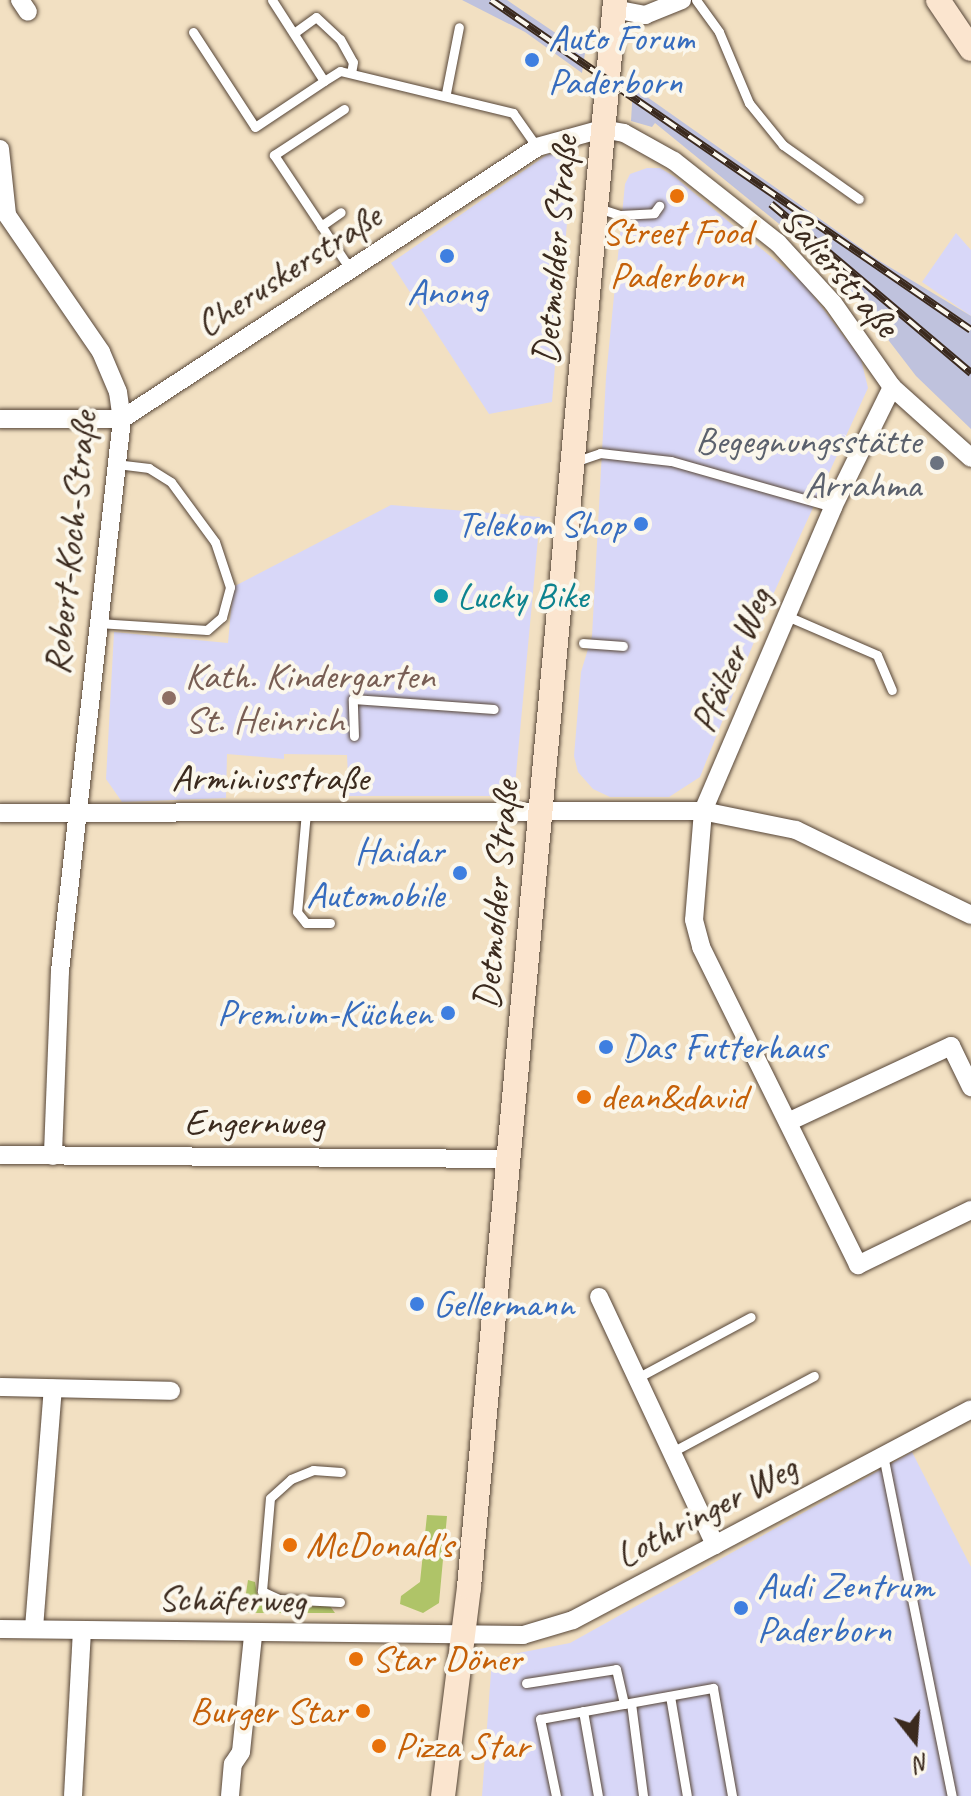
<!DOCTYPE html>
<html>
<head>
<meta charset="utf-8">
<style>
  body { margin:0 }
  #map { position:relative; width:971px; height:1796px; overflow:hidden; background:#f2e0c2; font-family:Caveat,sans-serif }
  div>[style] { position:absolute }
  .built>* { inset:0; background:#d8d7f8 }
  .industrial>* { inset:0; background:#bfc2dd }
  .green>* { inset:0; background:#afc468 }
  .roads { filter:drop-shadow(0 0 2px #564537) drop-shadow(0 0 2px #564537) }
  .lane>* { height:9px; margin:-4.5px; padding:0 4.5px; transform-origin:4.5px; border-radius:4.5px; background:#fff }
  .street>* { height:18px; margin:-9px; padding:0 9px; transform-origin:9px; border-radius:9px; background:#fff }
  .secondary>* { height:24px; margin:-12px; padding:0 12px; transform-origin:12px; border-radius:12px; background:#fbe5cf }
  .rail>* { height:8px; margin-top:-4px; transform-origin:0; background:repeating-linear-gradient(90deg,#fbf7ec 0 15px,#3b2a1e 0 30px); box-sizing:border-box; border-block:2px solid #3b2a1e }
  .dots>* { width:22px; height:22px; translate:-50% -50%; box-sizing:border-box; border:4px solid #fbf7ec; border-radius:50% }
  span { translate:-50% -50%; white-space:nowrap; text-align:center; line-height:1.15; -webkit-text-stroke:8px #fbf7ec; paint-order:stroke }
  .shop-label { font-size:38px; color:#366cbe }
  .left { translate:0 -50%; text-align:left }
  .right { translate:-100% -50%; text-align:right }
  .food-label { font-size:38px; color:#c56008 }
  .street-label { font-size:38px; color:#3b2a1e }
  .worship-label { font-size:38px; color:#5b616d }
  .culture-label { font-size:38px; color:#0d838f }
  .education-label { font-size:38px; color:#785e54 }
  .north { position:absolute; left:875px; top:1700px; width:80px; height:80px; -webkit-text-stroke:6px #fbf7ec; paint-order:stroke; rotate:163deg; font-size:22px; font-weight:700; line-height:32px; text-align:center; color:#3b2a1e }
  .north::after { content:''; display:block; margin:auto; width:28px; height:36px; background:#3b2a1e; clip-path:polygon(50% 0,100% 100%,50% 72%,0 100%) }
</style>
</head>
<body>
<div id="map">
  <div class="built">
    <i style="clip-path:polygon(548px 154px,567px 156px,572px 163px,552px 402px,489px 414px,391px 263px)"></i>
    <i style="clip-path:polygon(647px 168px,660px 168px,675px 177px,805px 285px,861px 359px,868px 388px,772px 597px,700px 777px,669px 797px,610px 797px,593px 789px,578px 772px,574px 756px,581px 672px,592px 636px,606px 377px,625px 184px,630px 174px)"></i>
    <i style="clip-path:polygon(956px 233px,971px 250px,971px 316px,922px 282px)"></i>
    <i style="clip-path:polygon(391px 505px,540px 517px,514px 796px,349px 796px,347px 755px,284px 754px,284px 759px,227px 754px,226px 798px,122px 802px,106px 779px,114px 632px,228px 643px,233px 587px)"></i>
    <i style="clip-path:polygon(912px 1452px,971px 1567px,971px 1796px,482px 1796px,492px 1658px,570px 1643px)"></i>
  </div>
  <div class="industrial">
    <i style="clip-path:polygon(462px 0,507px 0,585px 53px,582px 73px,525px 32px)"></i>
    <i style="clip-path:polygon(633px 87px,878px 260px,971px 316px,971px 429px,916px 376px,853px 294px,800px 241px,655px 123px,652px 127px,631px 121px)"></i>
  </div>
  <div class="green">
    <i style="clip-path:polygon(427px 1515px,447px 1516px,439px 1603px,423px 1613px,400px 1604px,401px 1596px,420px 1582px)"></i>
    <i style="clip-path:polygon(248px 1580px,255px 1582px,257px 1594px,277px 1607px,330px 1606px,335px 1613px,243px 1613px)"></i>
  </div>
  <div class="roads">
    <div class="lane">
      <i style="left:272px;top:0;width:96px;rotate:57.3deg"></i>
      <i style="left:324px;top:81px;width:19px;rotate:-32deg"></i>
      <i style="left:340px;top:71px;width:178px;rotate:13.6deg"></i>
      <i style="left:513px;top:113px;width:42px;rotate:54.8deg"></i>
      <i style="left:696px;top:0;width:39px;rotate:54deg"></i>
      <i style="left:719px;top:32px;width:77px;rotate:67.1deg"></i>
      <i style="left:749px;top:103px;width:54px;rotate:51deg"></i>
      <i style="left:783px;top:145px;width:93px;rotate:35.4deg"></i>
      <i style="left:193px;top:32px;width:113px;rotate:56.9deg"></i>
      <i style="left:255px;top:127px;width:83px;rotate:-33.7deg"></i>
      <i style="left:294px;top:33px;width:27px;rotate:-36deg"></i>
      <i style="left:316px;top:17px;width:33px;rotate:43deg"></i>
      <i style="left:340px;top:39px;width:26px;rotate:61deg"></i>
      <i style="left:353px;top:62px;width:11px;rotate:100deg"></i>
      <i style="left:446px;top:93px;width:67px;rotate:-78.9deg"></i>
      <i style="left:344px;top:109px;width:84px;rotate:146.7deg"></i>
      <i style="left:274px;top:155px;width:137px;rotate:56.3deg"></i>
      <i style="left:598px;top:208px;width:23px;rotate:18deg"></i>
      <i style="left:620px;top:215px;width:34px;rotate:-3deg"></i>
      <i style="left:654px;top:213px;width:9px;rotate:-54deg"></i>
      <i style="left:321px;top:226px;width:24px;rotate:-35deg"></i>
      <i style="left:577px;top:461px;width:24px;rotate:-19deg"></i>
      <i style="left:600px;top:453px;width:71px;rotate:6.4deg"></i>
      <i style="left:671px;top:461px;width:168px;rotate:15.9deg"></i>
      <i style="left:787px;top:616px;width:98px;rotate:23.4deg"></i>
      <i style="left:877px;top:655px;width:38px;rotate:67deg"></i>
      <i style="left:98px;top:623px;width:109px;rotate:3.7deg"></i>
      <i style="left:207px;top:630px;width:20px;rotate:-41deg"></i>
      <i style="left:222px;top:617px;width:31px;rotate:-75deg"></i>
      <i style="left:230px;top:587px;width:47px;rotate:-108.4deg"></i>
      <i style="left:215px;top:542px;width:74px;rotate:-126.3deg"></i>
      <i style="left:171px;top:482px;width:26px;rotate:-148deg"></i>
      <i style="left:149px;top:468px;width:32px;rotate:-173deg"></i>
      <i style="left:583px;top:643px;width:40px;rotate:4.3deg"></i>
      <i style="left:354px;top:736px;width:37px;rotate:-92deg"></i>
      <i style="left:353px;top:699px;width:141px;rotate:4.1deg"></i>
      <i style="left:306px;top:812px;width:100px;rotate:95.1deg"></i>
      <i style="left:297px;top:912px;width:14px;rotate:51deg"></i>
      <i style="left:306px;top:923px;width:24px"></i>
      <i style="left:637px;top:1378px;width:129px;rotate:-28.2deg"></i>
      <i style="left:672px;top:1452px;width:161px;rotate:-28.2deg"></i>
      <i style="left:883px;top:1455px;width:348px;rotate:78.6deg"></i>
      <i style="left:340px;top:1602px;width:61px;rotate:-177.2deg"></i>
      <i style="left:279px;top:1599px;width:19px;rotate:-155deg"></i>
      <i style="left:262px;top:1591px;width:93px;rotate:-85.1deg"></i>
      <i style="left:270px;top:1498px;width:28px;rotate:-42deg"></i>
      <i style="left:291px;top:1479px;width:24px;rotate:-22deg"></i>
      <i style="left:313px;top:1470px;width:28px;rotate:4deg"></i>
      <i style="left:526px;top:1683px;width:91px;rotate:-8.8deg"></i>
      <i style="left:616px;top:1669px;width:36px;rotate:77deg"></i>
      <i style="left:670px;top:1696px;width:101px;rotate:80.4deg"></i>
      <i style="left:631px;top:1703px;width:94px;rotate:82.6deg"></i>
      <i style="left:583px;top:1711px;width:86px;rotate:80deg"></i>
      <i style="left:556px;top:1796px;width:79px;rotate:-101.7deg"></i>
      <i style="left:540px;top:1719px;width:176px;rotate:-10.2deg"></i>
      <i style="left:713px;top:1688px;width:110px;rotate:80deg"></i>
    </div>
    <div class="street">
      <i style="left:20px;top:0;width:14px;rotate:56deg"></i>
      <i style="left:614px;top:9px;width:32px;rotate:11deg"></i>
      <i style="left:645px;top:15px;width:40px;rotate:-22deg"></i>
      <i style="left:0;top:149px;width:66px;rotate:83.9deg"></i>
      <i style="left:7px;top:215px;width:166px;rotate:55.5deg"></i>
      <i style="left:101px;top:352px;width:43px;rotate:67deg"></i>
      <i style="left:118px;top:392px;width:27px;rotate:82deg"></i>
      <i style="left:122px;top:419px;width:555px;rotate:96.41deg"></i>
      <i style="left:60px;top:971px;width:185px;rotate:92.2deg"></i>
      <i style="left:0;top:419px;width:122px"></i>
      <i style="left:122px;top:419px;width:496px;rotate:-33.2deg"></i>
      <i style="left:537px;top:147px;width:67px;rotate:-15.5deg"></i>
      <i style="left:602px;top:129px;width:22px;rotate:10deg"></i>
      <i style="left:624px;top:133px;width:57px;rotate:29.2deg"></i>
      <i style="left:674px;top:161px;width:132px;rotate:38.3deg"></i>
      <i style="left:778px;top:243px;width:81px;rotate:47.5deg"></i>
      <i style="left:833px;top:303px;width:103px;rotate:54.9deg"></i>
      <i style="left:892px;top:387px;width:106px;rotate:41.9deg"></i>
      <i style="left:0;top:813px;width:703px;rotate:-0.16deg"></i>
      <i style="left:703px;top:811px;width:331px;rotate:-66.8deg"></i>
      <i style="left:833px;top:507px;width:134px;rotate:-63.8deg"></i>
      <i style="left:971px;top:915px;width:195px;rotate:-154.1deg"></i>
      <i style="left:796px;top:830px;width:95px;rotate:-168.5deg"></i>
      <i style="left:703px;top:811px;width:109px;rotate:94.7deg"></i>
      <i style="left:694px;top:920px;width:28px;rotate:75deg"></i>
      <i style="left:701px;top:947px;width:355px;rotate:63.7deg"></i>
      <i style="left:858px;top:1265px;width:126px;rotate:-26deg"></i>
      <i style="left:788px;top:1122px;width:180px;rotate:-25deg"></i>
      <i style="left:951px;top:1046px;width:46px;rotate:64deg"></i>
      <i style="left:0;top:1155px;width:508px;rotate:0.45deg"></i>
      <i style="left:599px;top:1297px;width:274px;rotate:64.9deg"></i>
      <i style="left:0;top:1387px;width:171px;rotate:1.3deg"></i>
      <i style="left:34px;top:1628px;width:240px;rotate:-85.5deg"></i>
      <i style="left:0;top:1629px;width:523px;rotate:0.66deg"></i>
      <i style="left:523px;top:1635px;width:52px;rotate:-16.7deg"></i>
      <i style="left:573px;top:1620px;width:450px;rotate:-27.9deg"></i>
      <i style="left:73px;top:1796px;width:166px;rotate:-86.9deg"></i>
      <i style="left:230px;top:1796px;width:32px;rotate:-85deg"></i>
      <i style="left:233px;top:1764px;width:14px;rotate:-56deg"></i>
      <i style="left:241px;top:1752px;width:118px;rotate:-84.1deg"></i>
    </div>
    <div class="secondary">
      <i style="left:938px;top:0;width:59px;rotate:56deg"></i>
      <i style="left:443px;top:1796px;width:211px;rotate:-82.9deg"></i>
      <i style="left:469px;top:1587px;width:1594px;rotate:-84.74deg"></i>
    </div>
  </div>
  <div class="rail">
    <i style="left:491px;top:0;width:582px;rotate:34.51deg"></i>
    <i style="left:771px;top:204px;width:262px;rotate:40.2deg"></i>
  </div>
  <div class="dots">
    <i style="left:532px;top:60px;background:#3f7fe0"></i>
    <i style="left:677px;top:196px;background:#e8710a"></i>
    <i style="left:447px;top:256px;background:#3f7fe0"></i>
    <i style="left:937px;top:463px;background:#6b7280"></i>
    <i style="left:641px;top:524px;background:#3f7fe0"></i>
    <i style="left:441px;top:596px;background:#0f9aa8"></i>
    <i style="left:169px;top:698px;background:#8d6e63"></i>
    <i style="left:460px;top:873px;background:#3f7fe0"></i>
    <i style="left:448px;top:1013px;background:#3f7fe0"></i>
    <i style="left:606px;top:1047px;background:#3f7fe0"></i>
    <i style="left:584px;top:1097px;background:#e8710a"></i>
    <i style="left:417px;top:1304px;background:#3f7fe0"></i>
    <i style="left:290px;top:1545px;background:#e8710a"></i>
    <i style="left:741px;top:1608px;background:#3f7fe0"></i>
    <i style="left:356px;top:1659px;background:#e8710a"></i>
    <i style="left:363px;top:1711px;background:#e8710a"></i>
    <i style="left:379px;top:1746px;background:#e8710a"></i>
  </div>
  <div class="shop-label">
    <span class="left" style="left:548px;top:60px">Auto Forum<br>Paderborn</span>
    <span style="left:447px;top:292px">Anong</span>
    <span class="right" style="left:625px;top:524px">Telekom Shop</span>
    <span class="right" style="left:444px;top:873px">Haidar<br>Automobile</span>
    <span class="right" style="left:432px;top:1013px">Premium-Küchen</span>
    <span class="left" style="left:622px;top:1047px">Das Futterhaus</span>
    <span class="left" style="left:433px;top:1304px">Gellermann</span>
    <span class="left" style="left:757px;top:1608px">Audi Zentrum<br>Paderborn</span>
  </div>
  <div class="food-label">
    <span style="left:677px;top:254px">Street Food<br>Paderborn</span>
    <span class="left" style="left:600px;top:1097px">dean&amp;david</span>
    <span class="left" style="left:306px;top:1545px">McDonald's</span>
    <span class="left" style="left:372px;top:1659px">Star Döner</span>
    <span class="right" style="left:347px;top:1711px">Burger Star</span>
    <span class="left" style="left:395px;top:1746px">Pizza Star</span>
  </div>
  <div class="street-label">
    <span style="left:555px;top:250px;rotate:-85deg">Detmolder Straße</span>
    <span style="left:288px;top:270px;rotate:-33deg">Cheruskerstraße</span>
    <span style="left:840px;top:272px;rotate:49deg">Salierstraße</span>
    <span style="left:70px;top:543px;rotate:-84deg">Robert-Koch-Straße</span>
    <span style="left:731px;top:660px;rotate:-67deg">Pfälzer Weg</span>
    <span style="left:270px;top:778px">Arminiusstraße</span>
    <span style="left:496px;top:895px;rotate:-85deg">Detmolder Straße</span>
    <span style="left:254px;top:1122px">Engernweg</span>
    <span style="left:706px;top:1511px;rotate:-28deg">Lothringer Weg</span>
    <span style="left:232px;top:1599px;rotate:1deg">Schäferweg</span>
  </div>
  <div class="worship-label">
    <span class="right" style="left:921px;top:463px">Begegnungsstätte<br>Arrahma</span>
  </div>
  <div class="culture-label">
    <span class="left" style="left:457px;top:596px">Lucky Bike</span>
  </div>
  <div class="education-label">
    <span class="left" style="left:185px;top:698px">Kath. Kindergarten<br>St. Heinrich</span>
  </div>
  <div class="north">N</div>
</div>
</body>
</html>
